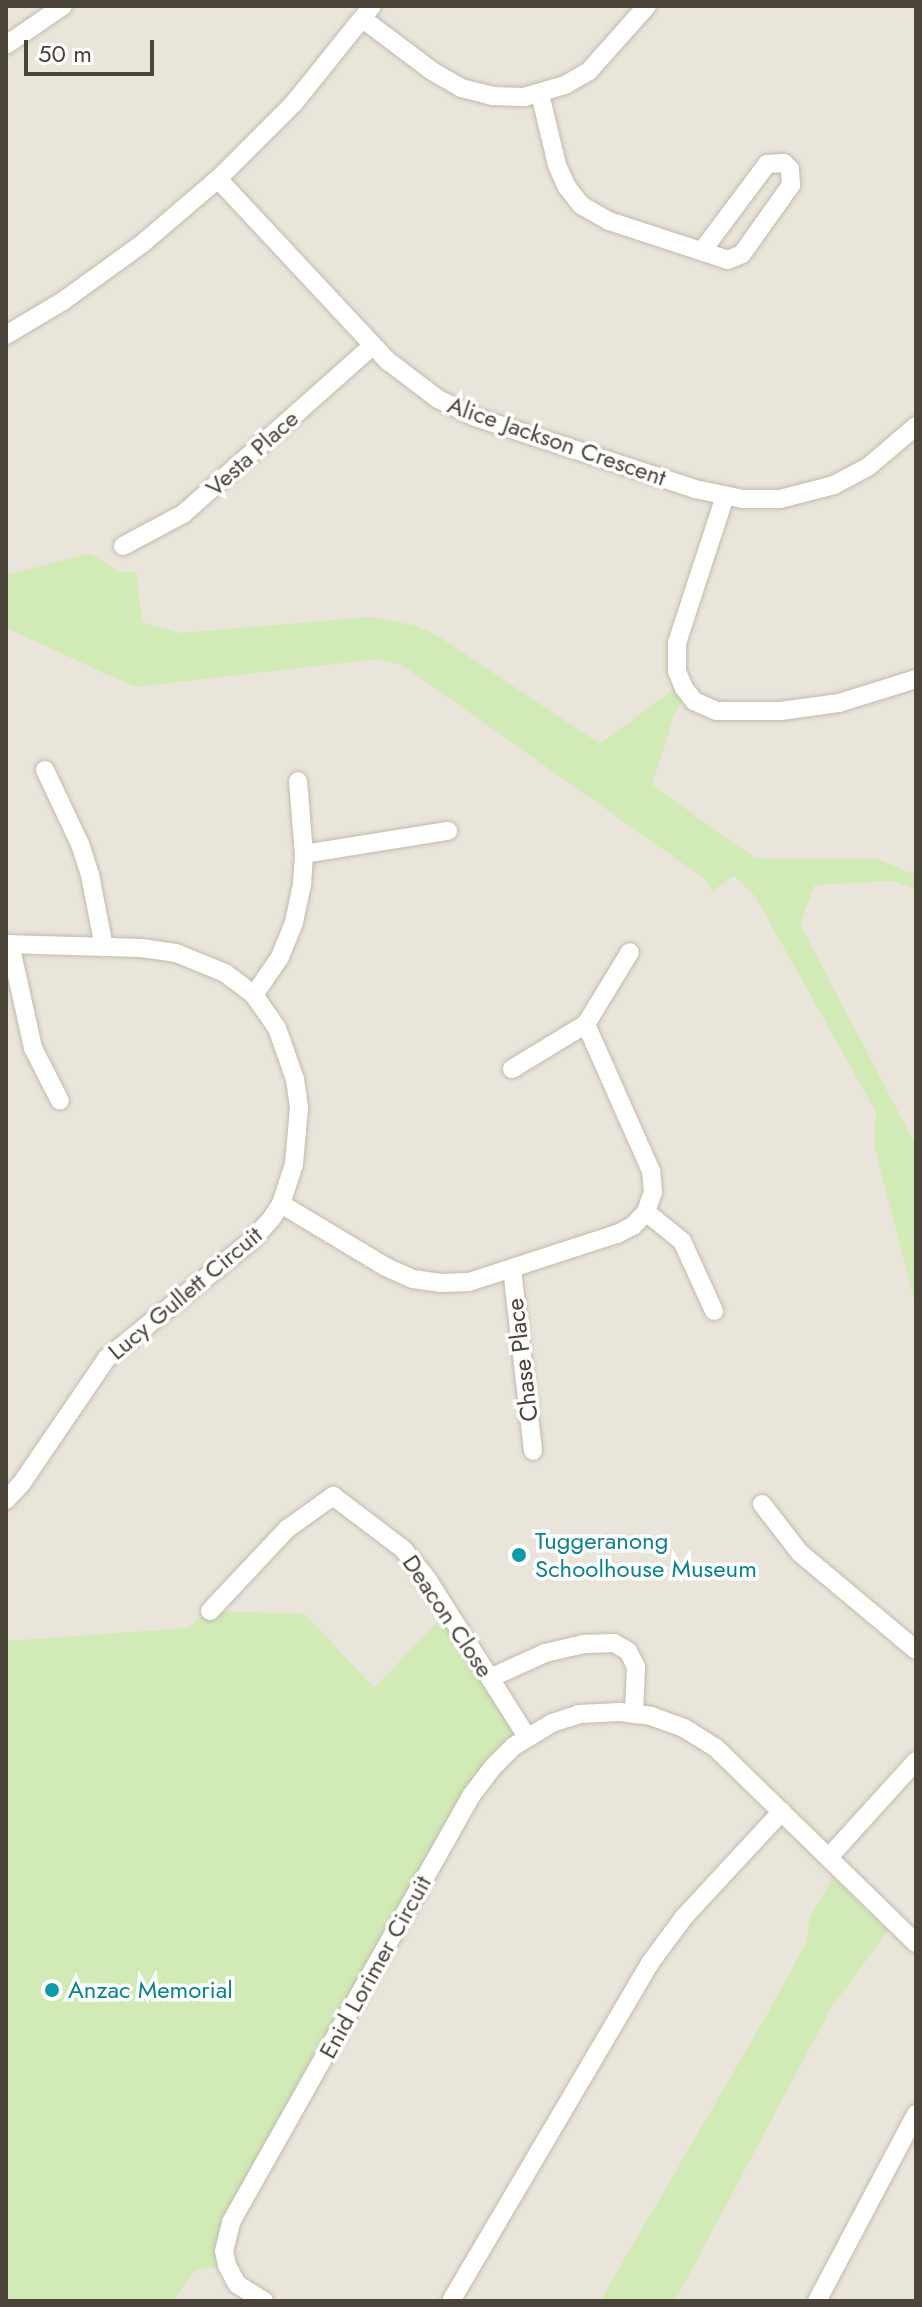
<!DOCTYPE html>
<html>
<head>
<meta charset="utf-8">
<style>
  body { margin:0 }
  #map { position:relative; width:922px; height:2307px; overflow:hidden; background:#f6f3ec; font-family:Jost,sans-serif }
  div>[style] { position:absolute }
  .residential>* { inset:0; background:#eae5da }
  .green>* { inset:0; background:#d2eab5 }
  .roads { filter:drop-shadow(0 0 2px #c2bbae) drop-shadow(0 0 2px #c2bbae) }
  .minor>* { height:18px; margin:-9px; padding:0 9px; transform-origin:9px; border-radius:9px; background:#fff }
  .dots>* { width:22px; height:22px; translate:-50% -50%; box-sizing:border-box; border:4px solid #fff; border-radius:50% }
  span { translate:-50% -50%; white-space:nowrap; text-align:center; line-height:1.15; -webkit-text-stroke:7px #fff; paint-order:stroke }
  .street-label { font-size:24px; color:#4b4439 }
  .culture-label { font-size:24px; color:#0d838f }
  .left { translate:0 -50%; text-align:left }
  .frame { position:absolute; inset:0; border:8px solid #4b4439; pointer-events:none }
  .scale { position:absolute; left:24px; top:40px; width:130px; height:36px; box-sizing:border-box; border:4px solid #4b4439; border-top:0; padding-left:10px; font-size:24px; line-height:28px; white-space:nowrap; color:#4b4439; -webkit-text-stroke:6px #fff; paint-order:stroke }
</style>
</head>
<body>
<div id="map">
  <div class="residential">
    <i style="clip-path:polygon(6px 6px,916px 6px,916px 2301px,6px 2301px)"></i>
  </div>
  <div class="green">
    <i style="clip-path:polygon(91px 553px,119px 572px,136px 572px,142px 622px,179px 633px,369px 617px,413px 625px,435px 634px,600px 744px,678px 686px,684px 698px,674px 715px,652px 785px,755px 858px,877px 859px,916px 875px,916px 889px,893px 881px,815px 885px,800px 924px,916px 1146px,916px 1308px,874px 1143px,876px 1112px,755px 896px,734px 876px,712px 891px,705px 879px,402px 665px,378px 659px,135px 687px,6px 628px,6px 575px)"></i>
    <i style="clip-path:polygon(210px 1611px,305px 1614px,374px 1688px,448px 1611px,527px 1737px,491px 1769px,231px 2222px,227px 2265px,196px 2270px,172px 2301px,6px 2301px,6px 1641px,187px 1628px)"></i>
    <i style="clip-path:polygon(833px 1878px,888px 1931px,831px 2008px,675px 2301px,600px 2301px,768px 2013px,807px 1941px,810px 1916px)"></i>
  </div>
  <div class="roads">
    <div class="minor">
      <i style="left:363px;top:19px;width:86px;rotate:37deg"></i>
      <i style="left:432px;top:71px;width:34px;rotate:30deg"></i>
      <i style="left:461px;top:88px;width:32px;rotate:14deg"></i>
      <i style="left:492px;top:96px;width:32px;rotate:2deg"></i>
      <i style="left:524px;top:97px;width:43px;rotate:-16.3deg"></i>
      <i style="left:565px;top:85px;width:28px;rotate:-30deg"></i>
      <i style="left:589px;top:71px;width:87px;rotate:-48.3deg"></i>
      <i style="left:6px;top:45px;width:69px;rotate:-34.4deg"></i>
      <i style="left:540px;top:94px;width:73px;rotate:76.5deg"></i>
      <i style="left:557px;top:165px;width:24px;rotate:66deg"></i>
      <i style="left:567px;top:187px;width:23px;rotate:52deg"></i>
      <i style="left:581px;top:205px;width:32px;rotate:30deg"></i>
      <i style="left:609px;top:221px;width:125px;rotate:18.1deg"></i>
      <i style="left:728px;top:260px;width:15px;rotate:-23deg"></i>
      <i style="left:742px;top:254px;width:85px;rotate:-54.6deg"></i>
      <i style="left:791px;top:185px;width:16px;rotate:-94deg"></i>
      <i style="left:790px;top:169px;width:8px;rotate:-135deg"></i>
      <i style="left:784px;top:163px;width:17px;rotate:177deg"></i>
      <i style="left:767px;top:164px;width:109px;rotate:126.8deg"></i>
      <i style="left:218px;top:179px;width:249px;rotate:47deg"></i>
      <i style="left:388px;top:361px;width:63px;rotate:37.2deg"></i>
      <i style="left:438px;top:399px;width:41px;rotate:25.9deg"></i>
      <i style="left:475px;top:417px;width:231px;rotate:18.1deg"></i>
      <i style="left:695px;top:489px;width:49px;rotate:11.8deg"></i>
      <i style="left:743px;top:499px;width:37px"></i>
      <i style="left:780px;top:499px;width:56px;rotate:-14.5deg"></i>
      <i style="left:834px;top:485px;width:38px;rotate:-28deg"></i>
      <i style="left:868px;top:467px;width:63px;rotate:-40.5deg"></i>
      <i style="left:6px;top:335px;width:66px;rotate:-30.8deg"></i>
      <i style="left:63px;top:301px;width:99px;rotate:-35.9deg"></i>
      <i style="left:143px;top:243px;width:99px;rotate:-40.5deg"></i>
      <i style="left:218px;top:179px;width:107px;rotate:-45deg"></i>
      <i style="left:294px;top:103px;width:124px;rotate:-51.2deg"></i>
      <i style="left:725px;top:496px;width:155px;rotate:108.1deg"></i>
      <i style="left:677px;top:643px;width:28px;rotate:90deg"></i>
      <i style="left:677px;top:671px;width:18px;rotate:68deg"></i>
      <i style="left:684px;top:688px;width:16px;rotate:52deg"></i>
      <i style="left:694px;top:701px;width:24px;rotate:24deg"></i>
      <i style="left:716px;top:711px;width:65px"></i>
      <i style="left:781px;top:711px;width:59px;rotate:-7.9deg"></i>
      <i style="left:839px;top:703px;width:81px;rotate:-17.3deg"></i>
      <i style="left:123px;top:546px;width:68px;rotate:-28.1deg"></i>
      <i style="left:183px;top:514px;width:253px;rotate:-41.6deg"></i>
      <i style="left:45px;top:770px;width:82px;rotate:64.7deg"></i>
      <i style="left:80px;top:844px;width:33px;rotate:72deg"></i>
      <i style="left:90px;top:875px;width:73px;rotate:79deg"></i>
      <i style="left:304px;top:854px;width:146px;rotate:-9.1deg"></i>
      <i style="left:6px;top:944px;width:135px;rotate:1.7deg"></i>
      <i style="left:141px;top:948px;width:35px;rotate:8deg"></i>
      <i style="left:176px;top:953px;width:53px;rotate:22.2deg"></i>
      <i style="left:225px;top:973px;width:36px;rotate:37deg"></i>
      <i style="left:254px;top:995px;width:40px;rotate:55.1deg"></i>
      <i style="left:277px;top:1028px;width:54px;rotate:70.6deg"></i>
      <i style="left:295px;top:1079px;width:29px;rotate:82deg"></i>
      <i style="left:299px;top:1108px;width:56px;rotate:95.1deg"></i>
      <i style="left:294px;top:1164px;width:42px;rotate:108deg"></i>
      <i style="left:281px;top:1204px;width:17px;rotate:123deg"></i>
      <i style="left:272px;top:1218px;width:31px;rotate:132deg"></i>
      <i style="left:251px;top:1241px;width:186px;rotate:140.9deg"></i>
      <i style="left:107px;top:1358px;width:153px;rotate:124.3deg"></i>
      <i style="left:21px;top:1484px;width:22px;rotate:133deg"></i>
      <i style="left:10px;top:944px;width:107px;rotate:77.5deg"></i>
      <i style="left:33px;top:1048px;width:59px;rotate:63deg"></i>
      <i style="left:254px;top:995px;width:46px;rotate:-55.6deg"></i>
      <i style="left:280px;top:957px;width:38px;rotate:-68deg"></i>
      <i style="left:294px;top:922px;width:39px;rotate:-78deg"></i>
      <i style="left:302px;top:884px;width:30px;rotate:-86deg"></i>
      <i style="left:304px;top:854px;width:73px;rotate:-94.7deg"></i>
      <i style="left:512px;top:1069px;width:87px;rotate:-31.3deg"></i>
      <i style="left:586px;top:1024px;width:84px;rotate:-58.6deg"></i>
      <i style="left:281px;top:1204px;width:122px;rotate:31deg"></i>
      <i style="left:386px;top:1267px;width:30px;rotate:24deg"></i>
      <i style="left:413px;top:1279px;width:27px;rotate:8deg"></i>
      <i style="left:440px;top:1283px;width:29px;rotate:-2deg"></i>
      <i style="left:469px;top:1282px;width:156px;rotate:-18deg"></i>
      <i style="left:617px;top:1234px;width:18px;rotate:-27deg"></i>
      <i style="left:633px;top:1226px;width:19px;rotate:-47deg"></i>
      <i style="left:646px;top:1212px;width:21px;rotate:-71deg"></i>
      <i style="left:653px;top:1192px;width:21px;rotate:-95deg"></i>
      <i style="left:651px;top:1171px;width:161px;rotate:-113.9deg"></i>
      <i style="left:646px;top:1212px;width:46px;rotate:38.9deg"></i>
      <i style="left:682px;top:1241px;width:77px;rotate:65.4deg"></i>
      <i style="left:512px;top:1269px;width:183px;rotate:83.4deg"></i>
      <i style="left:762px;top:1504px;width:62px;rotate:52.2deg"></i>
      <i style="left:800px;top:1553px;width:151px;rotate:39.9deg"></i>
      <i style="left:210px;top:1611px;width:112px;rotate:-46.8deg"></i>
      <i style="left:287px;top:1529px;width:57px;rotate:-35.7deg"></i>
      <i style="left:333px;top:1496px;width:88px;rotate:37.1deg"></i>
      <i style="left:403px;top:1549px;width:36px;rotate:51deg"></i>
      <i style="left:426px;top:1577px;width:189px;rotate:57.7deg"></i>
      <i style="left:490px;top:1678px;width:60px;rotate:-24.4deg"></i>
      <i style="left:545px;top:1653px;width:40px;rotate:-13deg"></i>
      <i style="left:584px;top:1644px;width:30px;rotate:-2deg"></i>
      <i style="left:614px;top:1643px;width:16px;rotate:30deg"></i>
      <i style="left:628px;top:1651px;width:18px;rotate:63deg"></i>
      <i style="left:636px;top:1667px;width:46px;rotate:92.5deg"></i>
      <i style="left:829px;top:1857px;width:130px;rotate:-47.8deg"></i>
      <i style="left:264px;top:2301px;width:32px;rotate:-148deg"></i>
      <i style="left:237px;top:2284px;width:21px;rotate:-118deg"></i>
      <i style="left:227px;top:2265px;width:14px;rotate:-102deg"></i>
      <i style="left:224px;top:2251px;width:30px;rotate:-76deg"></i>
      <i style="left:231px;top:2222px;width:489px;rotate:-60.6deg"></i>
      <i style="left:471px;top:1796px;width:34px;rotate:-53deg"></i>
      <i style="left:491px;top:1769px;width:33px;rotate:-45deg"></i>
      <i style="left:514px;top:1746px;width:44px;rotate:-31.2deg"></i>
      <i style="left:552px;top:1723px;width:28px;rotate:-18deg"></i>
      <i style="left:579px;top:1714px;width:41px;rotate:-2.8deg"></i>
      <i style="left:620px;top:1712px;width:31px;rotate:7deg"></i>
      <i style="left:651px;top:1716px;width:35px;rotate:20deg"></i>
      <i style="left:684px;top:1728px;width:36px;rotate:32deg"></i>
      <i style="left:715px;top:1747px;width:281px;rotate:44.3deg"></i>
      <i style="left:451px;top:2301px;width:392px;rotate:-59.5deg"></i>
      <i style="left:650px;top:1963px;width:57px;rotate:-53.5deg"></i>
      <i style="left:684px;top:1917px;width:144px;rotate:-47.2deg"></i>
      <i style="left:817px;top:2301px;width:212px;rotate:-62.1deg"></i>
    </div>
  </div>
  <div class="dots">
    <i style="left:519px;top:1555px;background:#0f9aa8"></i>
    <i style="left:52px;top:1990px;background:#0f9aa8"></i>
  </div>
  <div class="street-label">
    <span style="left:557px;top:441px;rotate:19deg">Alice Jackson Crescent</span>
    <span style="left:252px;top:453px;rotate:-42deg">Vesta Place</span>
    <span style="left:185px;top:1293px;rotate:-40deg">Lucy Gullett Circuit</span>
    <span style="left:522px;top:1360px;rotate:-97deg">Chase Place</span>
    <span style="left:448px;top:1616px;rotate:56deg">Deacon Close</span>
    <span style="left:375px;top:1967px;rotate:-61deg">Enid Lorimer Circuit</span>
  </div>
  <div class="culture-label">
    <span class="left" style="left:535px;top:1555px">Tuggeranong<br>Schoolhouse Museum</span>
    <span class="left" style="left:68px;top:1990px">Anzac Memorial</span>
  </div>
  <div class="frame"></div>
  <div class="scale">50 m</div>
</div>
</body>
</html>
